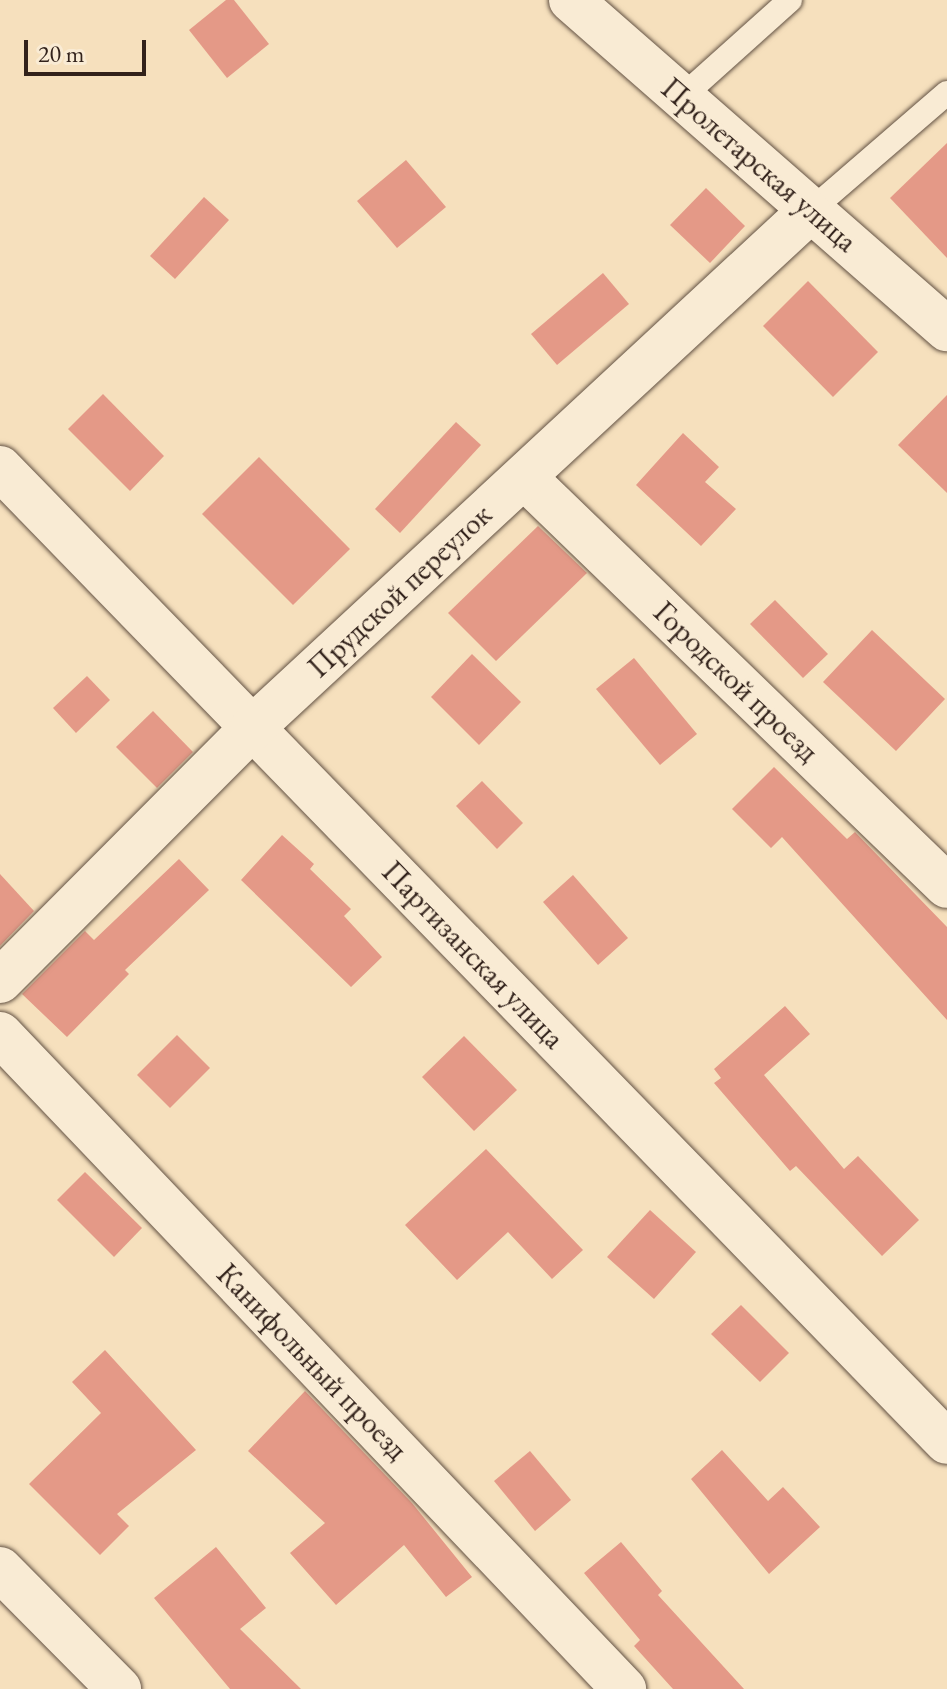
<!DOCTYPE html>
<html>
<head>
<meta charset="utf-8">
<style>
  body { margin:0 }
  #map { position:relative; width:947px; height:1689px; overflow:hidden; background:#f6e0bd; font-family:"EB Garamond",serif }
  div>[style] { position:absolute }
  .building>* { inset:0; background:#e49987 }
  .roads { filter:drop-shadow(0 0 2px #635244) drop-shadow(0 0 2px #635244) }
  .service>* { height:24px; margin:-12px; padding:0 12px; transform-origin:12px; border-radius:12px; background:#f9ebd4 }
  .minor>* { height:44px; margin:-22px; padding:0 22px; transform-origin:22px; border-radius:22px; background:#f9ebd4 }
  span { translate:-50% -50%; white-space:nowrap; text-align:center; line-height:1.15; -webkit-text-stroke:6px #f9ebd4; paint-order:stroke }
  .street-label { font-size:30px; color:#32221b }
  .scale { position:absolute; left:24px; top:40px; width:122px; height:36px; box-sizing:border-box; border:4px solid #32221b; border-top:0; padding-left:10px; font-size:24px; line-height:28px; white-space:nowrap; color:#32221b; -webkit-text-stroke:6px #f9ebd4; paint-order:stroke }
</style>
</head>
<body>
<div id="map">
  <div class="building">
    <i style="clip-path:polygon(226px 0,234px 0,269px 44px,227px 78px,189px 30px)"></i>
    <i style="clip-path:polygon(947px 143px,947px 258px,890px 198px)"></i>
    <i style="clip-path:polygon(406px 160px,446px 207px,397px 248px,357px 201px)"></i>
    <i style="clip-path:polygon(706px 188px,745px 226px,710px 263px,670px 225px)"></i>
    <i style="clip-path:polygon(204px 197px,229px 220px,175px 279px,150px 256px)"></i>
    <i style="clip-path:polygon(603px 273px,629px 304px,557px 365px,531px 334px)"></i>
    <i style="clip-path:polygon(808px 281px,878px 352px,833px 397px,763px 326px)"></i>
    <i style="clip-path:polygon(103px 394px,164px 456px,130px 491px,68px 429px)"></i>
    <i style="clip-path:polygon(947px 395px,947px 493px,898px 445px)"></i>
    <i style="clip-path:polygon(456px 422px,481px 445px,400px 533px,375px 509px)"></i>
    <i style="clip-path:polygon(683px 433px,719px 467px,705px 482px,736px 509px,701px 546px,636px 485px)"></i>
    <i style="clip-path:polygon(259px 457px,350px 549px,293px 605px,202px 514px)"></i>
    <i style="clip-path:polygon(538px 526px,587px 573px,496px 661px,448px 613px)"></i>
    <i style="clip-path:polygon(775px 600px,828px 654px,803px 678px,750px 624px)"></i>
    <i style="clip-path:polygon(872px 630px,945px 699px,896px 751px,823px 682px)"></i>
    <i style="clip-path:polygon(472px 654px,521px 702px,479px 745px,431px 697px)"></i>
    <i style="clip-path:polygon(634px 658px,697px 734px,660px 765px,596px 689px)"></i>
    <i style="clip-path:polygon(87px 676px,110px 700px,76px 733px,53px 708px)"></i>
    <i style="clip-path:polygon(153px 711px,193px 752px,157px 788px,116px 747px)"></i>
    <i style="clip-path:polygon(774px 767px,847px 839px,855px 832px,947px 927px,947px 1020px,782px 837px,771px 848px,732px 809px)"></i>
    <i style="clip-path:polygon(482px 781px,523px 823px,497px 849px,456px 806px)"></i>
    <i style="clip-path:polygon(282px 835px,314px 864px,310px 869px,351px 909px,344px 916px,382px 957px,351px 987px,241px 880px)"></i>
    <i style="clip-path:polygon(179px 859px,209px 890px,125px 970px,129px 974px,67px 1037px,22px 994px,85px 931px,94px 940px)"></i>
    <i style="clip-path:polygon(0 874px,34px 911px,0 946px)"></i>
    <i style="clip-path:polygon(573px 875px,628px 938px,598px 965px,543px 902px)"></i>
    <i style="clip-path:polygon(785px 1006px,810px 1034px,764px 1075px,844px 1169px,858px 1156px,919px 1220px,882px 1256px,796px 1166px,790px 1171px,714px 1083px,721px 1078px,714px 1069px)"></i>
    <i style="clip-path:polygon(177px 1035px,210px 1068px,170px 1108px,137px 1075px)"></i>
    <i style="clip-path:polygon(464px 1036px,517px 1090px,474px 1131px,422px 1077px)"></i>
    <i style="clip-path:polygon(486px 1149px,583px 1250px,552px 1279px,508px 1232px,457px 1280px,405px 1225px)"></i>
    <i style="clip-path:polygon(85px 1172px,142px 1228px,114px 1257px,57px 1200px)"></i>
    <i style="clip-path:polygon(650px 1210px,696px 1252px,654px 1299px,607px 1257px)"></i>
    <i style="clip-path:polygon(741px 1305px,789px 1353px,760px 1382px,711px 1334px)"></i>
    <i style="clip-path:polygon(105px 1350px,196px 1450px,117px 1514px,129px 1526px,100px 1555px,29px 1484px,101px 1413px,72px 1382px)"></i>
    <i style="clip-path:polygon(305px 1391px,412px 1503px,472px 1577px,446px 1597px,404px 1545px,336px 1605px,290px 1553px,325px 1523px,248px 1451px)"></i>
    <i style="clip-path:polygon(722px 1450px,768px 1501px,783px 1487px,820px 1527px,769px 1574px,691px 1479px)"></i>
    <i style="clip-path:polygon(530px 1451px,571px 1500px,535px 1531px,494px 1481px)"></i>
    <i style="clip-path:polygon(621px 1542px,662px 1591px,658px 1595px,744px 1689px,673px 1689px,634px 1646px,640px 1640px,584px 1573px)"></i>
    <i style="clip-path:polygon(216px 1547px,266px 1608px,240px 1629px,301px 1689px,230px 1689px,154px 1598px)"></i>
  </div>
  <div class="roads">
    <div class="service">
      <i style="left:682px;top:97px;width:145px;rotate:-41.9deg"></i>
      <i style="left:809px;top:212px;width:182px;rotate:-40.8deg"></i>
    </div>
    <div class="minor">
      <i style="left:571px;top:0;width:500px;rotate:41.2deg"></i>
      <i style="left:0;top:468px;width:1358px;rotate:45.81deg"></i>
      <i style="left:524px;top:477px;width:588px;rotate:44.04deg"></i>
      <i style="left:0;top:981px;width:357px;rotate:-45.1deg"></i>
      <i style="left:252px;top:728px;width:759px;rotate:-42.81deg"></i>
      <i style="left:0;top:1034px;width:905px;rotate:46.39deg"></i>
      <i style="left:0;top:1569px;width:169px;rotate:45.2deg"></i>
    </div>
  </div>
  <div class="street-label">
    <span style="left:759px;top:165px;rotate:41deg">Пролетарская улица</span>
    <span style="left:400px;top:591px;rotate:-43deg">Прудской переулок</span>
    <span style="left:736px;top:682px;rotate:44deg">Городской проезд</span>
    <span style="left:473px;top:955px;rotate:46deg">Партизанская улица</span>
    <span style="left:312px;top:1362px;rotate:46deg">Канифольный проезд</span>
  </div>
  <div class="scale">20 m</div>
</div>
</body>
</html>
